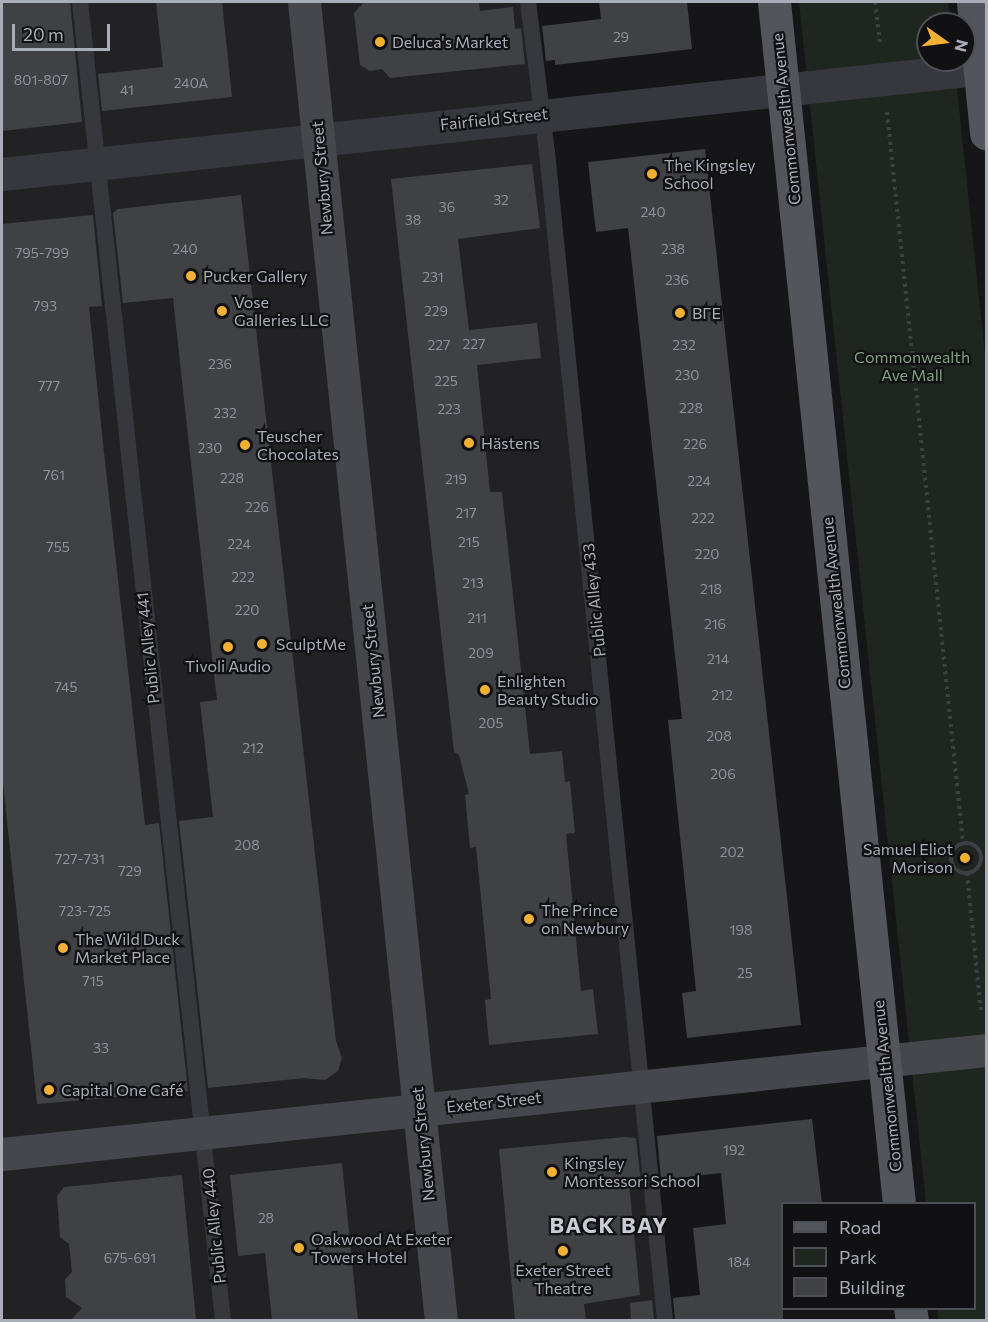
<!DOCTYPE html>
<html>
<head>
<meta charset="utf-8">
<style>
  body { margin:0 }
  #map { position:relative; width:988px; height:1322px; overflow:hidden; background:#161618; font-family:Commissioner,sans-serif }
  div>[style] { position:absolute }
  .built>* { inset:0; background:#222225 }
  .green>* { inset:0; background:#1e261f }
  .building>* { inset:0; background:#404145 }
  .path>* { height:4px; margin-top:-2px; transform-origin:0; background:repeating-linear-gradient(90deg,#3d3f44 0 3px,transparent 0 7.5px) }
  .path>.ring { margin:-2px; padding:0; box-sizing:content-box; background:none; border:4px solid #3d3f44; border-radius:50% }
  .service>* { height:16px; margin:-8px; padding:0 8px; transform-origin:8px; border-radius:8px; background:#37383d }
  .minor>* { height:33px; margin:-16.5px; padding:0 16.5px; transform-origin:16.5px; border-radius:16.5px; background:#37383d }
  .secondary>* { height:33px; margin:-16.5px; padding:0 16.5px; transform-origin:16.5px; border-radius:16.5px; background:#45474d }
  .primary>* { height:33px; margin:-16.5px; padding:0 16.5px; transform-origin:16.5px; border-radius:16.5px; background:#53555c }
  .dots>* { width:16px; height:16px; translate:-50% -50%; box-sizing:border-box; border:3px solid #111113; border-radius:50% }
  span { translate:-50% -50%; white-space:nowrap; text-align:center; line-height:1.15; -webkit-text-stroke:4.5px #111113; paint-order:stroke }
  .number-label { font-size:14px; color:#8e929b }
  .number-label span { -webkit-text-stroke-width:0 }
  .poi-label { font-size:16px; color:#a8adb8 }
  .left { translate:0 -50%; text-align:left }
  .right { translate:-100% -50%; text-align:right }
  .street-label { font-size:16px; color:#a8adb8 }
  .park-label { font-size:16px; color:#7fa381 }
  .district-label { font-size:22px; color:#c9ccd4; font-weight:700; letter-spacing:1.5px }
  .frame { position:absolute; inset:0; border:3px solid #a8adb8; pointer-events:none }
  .legend { position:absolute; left:781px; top:1202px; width:195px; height:108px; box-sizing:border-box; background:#111113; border:2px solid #4d4f55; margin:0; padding:8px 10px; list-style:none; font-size:18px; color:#a8adb8 }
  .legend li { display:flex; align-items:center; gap:12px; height:30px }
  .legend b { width:30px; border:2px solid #4d4f55 }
  .north { position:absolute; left:916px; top:12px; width:60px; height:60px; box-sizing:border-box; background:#111113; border:2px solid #4d4f55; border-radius:50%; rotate:104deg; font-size:16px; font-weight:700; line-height:24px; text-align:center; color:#a8adb8 }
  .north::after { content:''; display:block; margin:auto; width:21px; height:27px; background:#f2b134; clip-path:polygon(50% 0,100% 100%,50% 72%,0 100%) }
  .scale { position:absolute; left:12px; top:24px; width:98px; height:27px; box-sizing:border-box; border:3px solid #a8adb8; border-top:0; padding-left:8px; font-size:18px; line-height:21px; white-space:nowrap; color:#a8adb8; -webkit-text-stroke:4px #111113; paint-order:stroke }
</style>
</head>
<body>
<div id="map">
  <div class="built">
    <i style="clip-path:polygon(2px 2px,528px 2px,665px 1320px,2px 1320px)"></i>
  </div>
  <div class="green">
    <i style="clip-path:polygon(799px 2px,948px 2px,951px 24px,928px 24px,928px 60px,954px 60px,986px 364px,986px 1320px,938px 1320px,937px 1309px,974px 1308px,974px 1204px,926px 1203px)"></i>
  </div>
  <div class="building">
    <i style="clip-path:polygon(2px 2px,70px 2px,82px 122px,2px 131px)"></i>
    <i style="clip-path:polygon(156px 2px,222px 2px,232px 97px,102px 111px,98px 74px,163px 67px)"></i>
    <i style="clip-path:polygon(364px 2px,479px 2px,480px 11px,513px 7px,515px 29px,521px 28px,525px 64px,390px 78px,382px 69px,370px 71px,360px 65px,354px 13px)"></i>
    <i style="clip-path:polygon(599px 2px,687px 2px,692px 49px,555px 65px,555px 60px,546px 61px,542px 26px,601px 19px)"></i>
    <i style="clip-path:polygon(705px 149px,801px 1025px,687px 1038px,682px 993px,696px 991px,668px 720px,682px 719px,628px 228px,596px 232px,588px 162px)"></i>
    <i style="clip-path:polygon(532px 164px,540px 228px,458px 239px,469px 330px,537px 323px,541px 358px,477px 365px,490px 492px,502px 492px,530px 754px,562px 751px,565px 782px,570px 781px,575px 833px,566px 834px,581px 991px,593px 989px,598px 1034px,489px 1045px,485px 1000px,491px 999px,476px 847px,470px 848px,465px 795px,469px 794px,459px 755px,454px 752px,391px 179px)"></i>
    <i style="clip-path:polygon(241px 195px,336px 1041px,342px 1058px,338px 1071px,325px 1080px,304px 1078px,208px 1088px,179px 821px,213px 817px,200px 702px,217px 700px,213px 666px,173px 298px,123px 303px,113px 213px,118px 209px)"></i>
    <i style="clip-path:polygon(93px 215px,102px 306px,89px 307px,103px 443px,145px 825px,159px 823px,188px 1091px,37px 1104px,2px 774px,2px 224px)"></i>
    <i style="clip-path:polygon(812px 1119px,822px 1203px,783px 1203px,783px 1320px,675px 1320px,673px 1298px,700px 1295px,693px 1228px,726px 1224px,721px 1173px,661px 1180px,657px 1136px)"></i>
    <i style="clip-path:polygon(625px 1137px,636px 1138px,641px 1182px,629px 1183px,640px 1295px,584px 1304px,586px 1320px,515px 1320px,499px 1149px)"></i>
    <i style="clip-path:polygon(342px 1163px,358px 1320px,272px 1320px,265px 1253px,238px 1256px,230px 1175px)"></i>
    <i style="clip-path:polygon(182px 1175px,196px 1320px,71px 1320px,82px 1308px,66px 1297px,65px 1279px,72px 1272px,69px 1244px,60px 1237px,57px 1196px,64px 1187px)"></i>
    <i style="clip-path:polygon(652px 1300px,654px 1320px,631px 1320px,630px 1303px)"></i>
  </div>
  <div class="path">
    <i style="left:875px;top:2px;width:41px;rotate:83deg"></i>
    <i style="left:887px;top:112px;width:735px;rotate:84.06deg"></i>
    <i class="ring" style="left:951px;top:843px;width:26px;height:26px"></i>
    <i style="left:967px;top:873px;width:142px;rotate:84.3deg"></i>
  </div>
  <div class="service">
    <i style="left:80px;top:2px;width:1326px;rotate:83.81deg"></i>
    <i style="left:528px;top:2px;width:151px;rotate:82.8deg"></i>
    <i style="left:547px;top:152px;width:1174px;rotate:84.23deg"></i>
  </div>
  <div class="minor">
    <i style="left:2px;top:174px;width:990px;rotate:-6.15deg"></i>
  </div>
  <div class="secondary">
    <i style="left:304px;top:2px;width:1325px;rotate:84.07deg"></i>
    <i style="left:2px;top:1154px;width:989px;rotate:-6.03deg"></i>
  </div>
  <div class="primary">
    <i style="left:774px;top:2px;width:1208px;rotate:84.06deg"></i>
    <i style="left:973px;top:2px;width:132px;rotate:84.3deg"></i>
    <i style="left:910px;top:1308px;width:12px;rotate:81deg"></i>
  </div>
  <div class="dots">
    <i style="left:380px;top:42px;background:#f2b134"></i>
    <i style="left:652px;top:174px;background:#f2b134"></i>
    <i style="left:191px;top:276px;background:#f2b134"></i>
    <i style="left:222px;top:311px;background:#f2b134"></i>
    <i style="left:680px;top:313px;background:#f2b134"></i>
    <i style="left:469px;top:443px;background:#f2b134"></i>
    <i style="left:245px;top:445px;background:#f2b134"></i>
    <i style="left:262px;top:644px;background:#f2b134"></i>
    <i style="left:228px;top:647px;background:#f2b134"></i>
    <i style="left:485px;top:690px;background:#f2b134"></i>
    <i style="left:965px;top:858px;background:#f2b134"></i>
    <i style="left:529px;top:919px;background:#f2b134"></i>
    <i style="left:63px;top:948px;background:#f2b134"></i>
    <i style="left:49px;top:1090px;background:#f2b134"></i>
    <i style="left:552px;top:1172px;background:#f2b134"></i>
    <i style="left:299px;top:1248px;background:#f2b134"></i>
    <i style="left:563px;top:1251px;background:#f2b134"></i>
  </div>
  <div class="number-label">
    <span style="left:621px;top:37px">29</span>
    <span style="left:41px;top:80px">801-807</span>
    <span style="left:191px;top:83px">240A</span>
    <span style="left:127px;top:90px">41</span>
    <span style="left:501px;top:200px">32</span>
    <span style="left:447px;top:207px">36</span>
    <span style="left:653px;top:212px">240</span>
    <span style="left:413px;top:220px">38</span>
    <span style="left:185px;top:249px">240</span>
    <span style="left:673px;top:249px">238</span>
    <span style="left:42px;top:253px">795-799</span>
    <span style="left:433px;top:277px">231</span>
    <span style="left:677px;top:280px">236</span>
    <span style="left:45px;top:306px">793</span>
    <span style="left:436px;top:311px">229</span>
    <span style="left:474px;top:344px">227</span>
    <span style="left:439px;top:345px">227</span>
    <span style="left:684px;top:345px">232</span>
    <span style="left:220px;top:364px">236</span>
    <span style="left:687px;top:375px">230</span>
    <span style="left:446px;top:381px">225</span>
    <span style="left:49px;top:386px">777</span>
    <span style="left:691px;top:408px">228</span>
    <span style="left:449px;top:409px">223</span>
    <span style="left:225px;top:413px">232</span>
    <span style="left:695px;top:444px">226</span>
    <span style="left:210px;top:448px">230</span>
    <span style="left:54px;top:475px">761</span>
    <span style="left:232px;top:478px">228</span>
    <span style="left:456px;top:479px">219</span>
    <span style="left:699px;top:481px">224</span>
    <span style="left:257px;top:507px">226</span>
    <span style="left:466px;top:513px">217</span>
    <span style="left:703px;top:518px">222</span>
    <span style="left:469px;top:542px">215</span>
    <span style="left:239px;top:544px">224</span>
    <span style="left:58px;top:547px">755</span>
    <span style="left:707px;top:554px">220</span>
    <span style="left:243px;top:577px">222</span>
    <span style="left:473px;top:583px">213</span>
    <span style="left:711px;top:589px">218</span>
    <span style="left:247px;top:610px">220</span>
    <span style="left:477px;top:618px">211</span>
    <span style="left:715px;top:624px">216</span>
    <span style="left:481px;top:653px">209</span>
    <span style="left:718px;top:659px">214</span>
    <span style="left:66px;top:687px">745</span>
    <span style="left:722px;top:695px">212</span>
    <span style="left:491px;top:723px">205</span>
    <span style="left:719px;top:736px">208</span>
    <span style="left:253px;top:748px">212</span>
    <span style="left:723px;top:774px">206</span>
    <span style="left:247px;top:845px">208</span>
    <span style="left:732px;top:852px">202</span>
    <span style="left:80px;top:859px">727-731</span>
    <span style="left:130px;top:871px">729</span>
    <span style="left:85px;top:911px">723-725</span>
    <span style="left:741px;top:930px">198</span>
    <span style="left:745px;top:973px">25</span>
    <span style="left:93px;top:981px">715</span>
    <span style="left:101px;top:1048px">33</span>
    <span style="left:734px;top:1150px">192</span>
    <span style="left:266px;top:1218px">28</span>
    <span style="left:130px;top:1258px">675-691</span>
    <span style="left:739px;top:1262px">184</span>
  </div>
  <div class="poi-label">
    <span class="left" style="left:392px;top:42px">Deluca's Market</span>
    <span class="left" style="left:664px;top:174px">The Kingsley<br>School</span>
    <span class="left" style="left:203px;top:276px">Pucker Gallery</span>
    <span class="left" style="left:234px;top:311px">Vose<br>Galleries LLC</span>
    <span class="left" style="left:692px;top:313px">ΒΓΕ</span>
    <span class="left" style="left:257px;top:445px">Teuscher<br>Chocolates</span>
    <span class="left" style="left:481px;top:443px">Hästens</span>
    <span class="left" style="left:276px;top:644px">SculptMe</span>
    <span style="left:228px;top:666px">Tivoli Audio</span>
    <span class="left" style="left:497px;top:690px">Enlighten<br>Beauty Studio</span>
    <span class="right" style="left:953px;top:858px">Samuel Eliot<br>Morison</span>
    <span class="left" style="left:541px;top:919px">The Prince<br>on Newbury</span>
    <span class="left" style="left:75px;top:948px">The Wild Duck<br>Market Place</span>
    <span class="left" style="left:61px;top:1090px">Capital One Café</span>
    <span class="left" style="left:564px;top:1172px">Kingsley<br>Montessori School</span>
    <span class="left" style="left:311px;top:1248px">Oakwood At Exeter<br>Towers Hotel</span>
    <span style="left:563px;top:1279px">Exeter Street<br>Theatre</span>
  </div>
  <div class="street-label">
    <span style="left:494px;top:119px;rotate:-6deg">Fairfield Street</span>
    <span style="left:786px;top:119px;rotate:-96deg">Commonwealth Avenue</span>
    <span style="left:322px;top:178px;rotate:-95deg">Newbury Street</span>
    <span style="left:594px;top:600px;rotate:-96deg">Public Alley 433</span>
    <span style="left:836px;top:603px;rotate:-96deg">Commonwealth Avenue</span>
    <span style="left:148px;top:648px;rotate:-96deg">Public Alley 441</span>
    <span style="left:373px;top:661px;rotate:-96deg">Newbury Street</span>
    <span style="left:887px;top:1086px;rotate:-96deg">Commonwealth Avenue</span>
    <span style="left:494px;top:1102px;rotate:-6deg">Exeter Street</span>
    <span style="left:423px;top:1144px;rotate:-96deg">Newbury Street</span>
    <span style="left:214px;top:1226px;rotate:-96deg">Public Alley 440</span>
  </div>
  <div class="park-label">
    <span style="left:912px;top:366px">Commonwealth<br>Ave Mall</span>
  </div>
  <div class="district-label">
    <span style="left:609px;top:1225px">BACK BAY</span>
  </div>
  <div class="frame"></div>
  <ul class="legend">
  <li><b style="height:8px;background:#53555c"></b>Road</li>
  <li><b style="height:16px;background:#1e261f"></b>Park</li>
  <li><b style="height:16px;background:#404145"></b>Building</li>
  </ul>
  <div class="north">N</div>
  <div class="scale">20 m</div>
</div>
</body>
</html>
